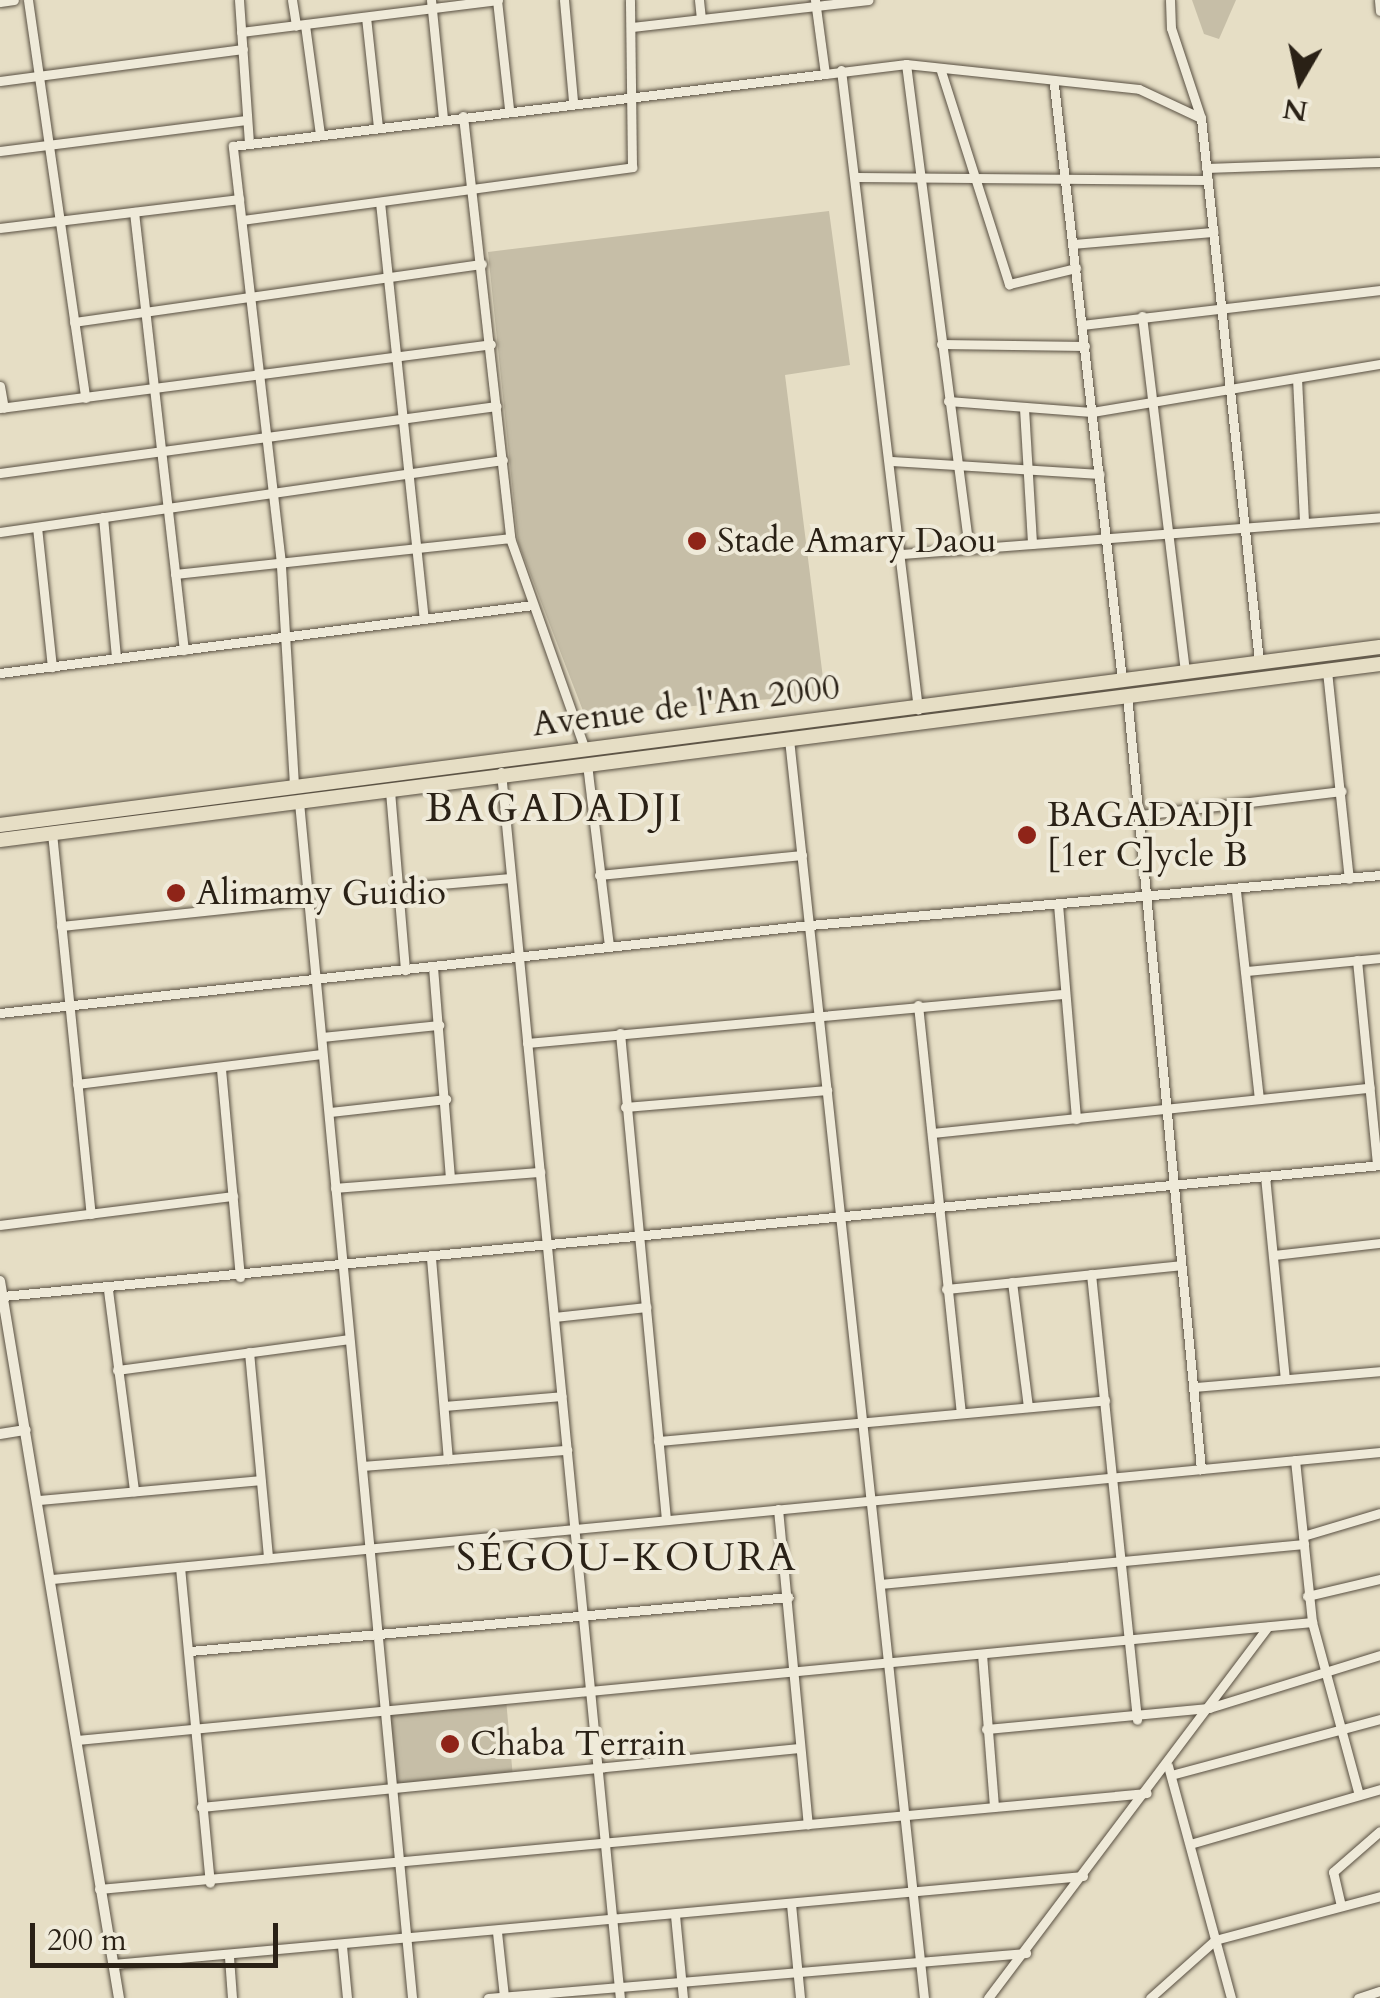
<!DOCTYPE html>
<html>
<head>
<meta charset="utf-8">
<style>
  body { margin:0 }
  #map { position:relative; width:1380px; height:1998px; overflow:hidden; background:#e6dec5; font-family:Cardo,serif }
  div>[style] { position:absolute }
  .green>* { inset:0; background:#c6bea7 }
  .roads { filter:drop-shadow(0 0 2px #595042) drop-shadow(0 0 2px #595042) }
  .minor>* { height:9px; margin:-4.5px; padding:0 4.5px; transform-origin:4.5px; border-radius:4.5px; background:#efead9 }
  .tertiary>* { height:10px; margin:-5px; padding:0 5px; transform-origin:5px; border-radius:5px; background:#efead9 }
  .primary>* { height:14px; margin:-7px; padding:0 7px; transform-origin:7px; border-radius:7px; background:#e6dec5 }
  .dots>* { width:28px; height:28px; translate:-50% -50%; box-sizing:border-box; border:5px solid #efead9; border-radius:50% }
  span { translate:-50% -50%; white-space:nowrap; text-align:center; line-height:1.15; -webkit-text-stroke:8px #efead9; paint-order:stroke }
  .poi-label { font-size:35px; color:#2a2116 }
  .left { translate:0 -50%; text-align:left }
  .street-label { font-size:35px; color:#2a2116 }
  .quarter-label { font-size:40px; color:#2a2116; letter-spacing:2.5px }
  .north { position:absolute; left:1250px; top:30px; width:100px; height:100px; -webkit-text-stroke:8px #efead9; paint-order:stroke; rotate:189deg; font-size:28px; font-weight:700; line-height:40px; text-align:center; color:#2a2116 }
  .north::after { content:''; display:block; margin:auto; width:35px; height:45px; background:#2a2116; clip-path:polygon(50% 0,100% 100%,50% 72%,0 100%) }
  .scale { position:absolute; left:30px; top:1923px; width:248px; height:45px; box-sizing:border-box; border:5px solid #2a2116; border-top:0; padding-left:12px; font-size:30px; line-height:35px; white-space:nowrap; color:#2a2116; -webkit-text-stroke:8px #efead9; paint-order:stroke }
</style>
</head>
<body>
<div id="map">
  <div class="green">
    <i style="clip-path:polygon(1192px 0,1236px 0,1219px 39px,1204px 34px)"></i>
    <i style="clip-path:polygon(829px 211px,850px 365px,785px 375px,825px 694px,585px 716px,518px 542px,488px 252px)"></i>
    <i style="clip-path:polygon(506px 1699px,513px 1778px,394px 1789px,387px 1711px)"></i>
  </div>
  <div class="roads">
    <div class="minor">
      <i style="left:28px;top:0;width:402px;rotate:81.8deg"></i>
      <i style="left:239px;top:0;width:144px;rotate:86deg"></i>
      <i style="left:292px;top:0;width:26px;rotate:81deg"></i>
      <i style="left:431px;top:0;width:119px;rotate:84.2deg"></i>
      <i style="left:497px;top:0;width:110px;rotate:83.7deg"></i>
      <i style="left:564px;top:0;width:101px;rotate:84.9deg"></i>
      <i style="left:699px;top:0;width:19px;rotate:84deg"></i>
      <i style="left:1170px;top:0;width:28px;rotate:88deg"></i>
      <i style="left:1171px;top:28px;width:95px;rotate:71.6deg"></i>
      <i style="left:1201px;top:118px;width:547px;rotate:83.91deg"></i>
      <i style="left:1379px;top:0;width:11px;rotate:85deg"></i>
      <i style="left:0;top:2px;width:14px;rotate:-8deg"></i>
      <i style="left:366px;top:17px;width:111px;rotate:83.8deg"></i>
      <i style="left:305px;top:25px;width:110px;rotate:82.2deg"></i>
      <i style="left:632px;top:27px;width:238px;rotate:-6.5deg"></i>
      <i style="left:241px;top:32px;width:259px;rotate:-7.1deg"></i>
      <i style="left:906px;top:64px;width:489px;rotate:82.6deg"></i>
      <i style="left:841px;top:70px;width:644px;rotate:83.13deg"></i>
      <i style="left:941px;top:71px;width:224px;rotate:72.3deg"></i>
      <i style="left:1009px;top:284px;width:69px;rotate:-13.4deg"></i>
      <i style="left:825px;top:74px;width:82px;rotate:-7deg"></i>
      <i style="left:906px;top:64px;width:234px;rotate:6.1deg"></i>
      <i style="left:1139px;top:89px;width:68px;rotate:25.1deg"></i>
      <i style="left:0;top:81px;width:245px;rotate:-7.5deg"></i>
      <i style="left:1054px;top:85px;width:599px;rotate:83.48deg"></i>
      <i style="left:463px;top:116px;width:425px;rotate:83.6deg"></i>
      <i style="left:510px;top:538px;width:225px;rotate:70.5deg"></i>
      <i style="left:0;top:151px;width:248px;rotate:-7.2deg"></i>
      <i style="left:1206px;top:168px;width:174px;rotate:-2deg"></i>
      <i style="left:856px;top:177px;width:352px;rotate:0.5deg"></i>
      <i style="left:380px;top:202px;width:419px;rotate:84deg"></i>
      <i style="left:134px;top:212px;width:441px;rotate:83.5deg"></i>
      <i style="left:242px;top:220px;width:394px;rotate:-7.7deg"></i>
      <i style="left:632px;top:167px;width:167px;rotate:-90.7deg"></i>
      <i style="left:0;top:228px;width:241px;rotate:-6.9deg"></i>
      <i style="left:1073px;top:244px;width:141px;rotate:-4.9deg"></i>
      <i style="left:1142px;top:316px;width:359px;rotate:83.1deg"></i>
      <i style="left:74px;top:322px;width:412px;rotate:-8.1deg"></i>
      <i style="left:1082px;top:325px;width:300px;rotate:-6.7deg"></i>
      <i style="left:941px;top:344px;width:144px;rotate:0.8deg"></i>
      <i style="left:1297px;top:378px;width:145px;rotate:87.2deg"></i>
      <i style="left:0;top:386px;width:22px;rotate:80deg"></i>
      <i style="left:948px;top:401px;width:144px;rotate:4.4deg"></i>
      <i style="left:1092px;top:412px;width:292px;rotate:-9.5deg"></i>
      <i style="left:0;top:408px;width:495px;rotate:-7.4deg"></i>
      <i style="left:1024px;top:408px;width:136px;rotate:86.6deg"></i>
      <i style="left:892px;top:461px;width:208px;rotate:3.6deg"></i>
      <i style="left:0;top:473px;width:501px;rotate:-7.68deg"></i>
      <i style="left:103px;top:517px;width:141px;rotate:84.7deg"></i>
      <i style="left:37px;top:527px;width:141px;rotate:83.9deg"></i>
      <i style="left:0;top:532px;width:508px;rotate:-8.15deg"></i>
      <i style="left:903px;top:554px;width:478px;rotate:-4.4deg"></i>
      <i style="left:175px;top:574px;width:337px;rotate:-6.1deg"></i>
      <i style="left:1327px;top:671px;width:209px;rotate:84deg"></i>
      <i style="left:0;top:673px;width:537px;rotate:-7.27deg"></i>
      <i style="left:1127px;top:695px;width:778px;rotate:84.54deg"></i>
      <i style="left:789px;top:739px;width:1266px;rotate:83.88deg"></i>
      <i style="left:587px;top:764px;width:184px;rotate:83.1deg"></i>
      <i style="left:501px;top:772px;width:1232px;rotate:84.46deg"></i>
      <i style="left:294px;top:785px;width:222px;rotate:-93.4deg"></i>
      <i style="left:281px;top:563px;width:420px;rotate:-96.6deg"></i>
      <i style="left:233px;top:146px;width:596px;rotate:-6.93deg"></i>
      <i style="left:825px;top:74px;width:75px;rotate:-97.7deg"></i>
      <i style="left:390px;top:791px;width:180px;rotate:85.2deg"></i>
      <i style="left:299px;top:802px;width:1201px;rotate:84.6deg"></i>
      <i style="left:1141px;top:815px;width:202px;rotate:-6.8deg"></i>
      <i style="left:52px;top:833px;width:383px;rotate:84.2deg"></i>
      <i style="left:599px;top:875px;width:204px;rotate:-5.6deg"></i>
      <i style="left:394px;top:888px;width:117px;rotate:-4.9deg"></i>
      <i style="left:1236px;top:891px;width:209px;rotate:83.7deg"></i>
      <i style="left:1058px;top:904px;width:216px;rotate:85.2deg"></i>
      <i style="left:61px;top:926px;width:249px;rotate:-6deg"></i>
      <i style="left:1357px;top:960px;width:206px;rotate:84.4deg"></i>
      <i style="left:433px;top:967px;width:211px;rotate:85.4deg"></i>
      <i style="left:1246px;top:971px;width:135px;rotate:-5.5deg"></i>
      <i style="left:918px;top:1005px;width:410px;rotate:84deg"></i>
      <i style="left:0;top:1013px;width:815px;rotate:-6.2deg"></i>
      <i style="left:810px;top:925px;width:572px;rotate:-5.01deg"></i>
      <i style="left:620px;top:1033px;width:489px;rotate:84.6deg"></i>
      <i style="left:322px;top:1037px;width:118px;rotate:-5.9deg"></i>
      <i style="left:527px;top:1043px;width:538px;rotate:-5.22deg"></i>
      <i style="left:221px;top:1069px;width:209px;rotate:84.8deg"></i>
      <i style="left:77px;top:1084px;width:246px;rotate:-7deg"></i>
      <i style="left:625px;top:1107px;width:203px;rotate:-4.8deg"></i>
      <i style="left:330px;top:1112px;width:117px;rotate:-6.4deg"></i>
      <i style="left:932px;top:1133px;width:440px;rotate:-5.9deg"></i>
      <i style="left:1265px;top:1176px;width:204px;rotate:84.4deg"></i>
      <i style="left:335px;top:1188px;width:206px;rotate:-4.5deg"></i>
      <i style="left:0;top:1225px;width:235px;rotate:-7.1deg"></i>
      <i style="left:1274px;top:1255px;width:107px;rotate:-6.5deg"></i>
      <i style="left:431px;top:1258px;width:202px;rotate:85.2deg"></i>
      <i style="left:1091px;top:1274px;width:448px;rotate:84.1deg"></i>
      <i style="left:1012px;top:1282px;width:126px;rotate:82.7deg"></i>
      <i style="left:946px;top:1289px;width:236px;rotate:-5.8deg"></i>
      <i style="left:108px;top:1290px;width:203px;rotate:82.6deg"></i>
      <i style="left:3px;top:1296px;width:1383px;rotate:-5.43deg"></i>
      <i style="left:554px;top:1317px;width:93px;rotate:-6.2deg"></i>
      <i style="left:249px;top:1352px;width:207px;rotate:84.7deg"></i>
      <i style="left:117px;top:1370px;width:234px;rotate:-7.6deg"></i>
      <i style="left:1195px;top:1387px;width:186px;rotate:-4.9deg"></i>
      <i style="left:444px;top:1406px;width:118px;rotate:-4.8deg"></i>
      <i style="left:658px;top:1441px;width:449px;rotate:-5.2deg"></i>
      <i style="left:1295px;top:1460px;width:163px;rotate:84deg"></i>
      <i style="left:1312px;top:1622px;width:179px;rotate:74.8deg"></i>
      <i style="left:362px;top:1466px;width:206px;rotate:-4.5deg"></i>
      <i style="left:38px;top:1500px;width:223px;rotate:-5.1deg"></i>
      <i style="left:778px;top:1509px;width:317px;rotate:84.6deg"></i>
      <i style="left:1303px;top:1536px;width:80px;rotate:-16.6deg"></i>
      <i style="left:180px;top:1567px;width:317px;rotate:84.6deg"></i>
      <i style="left:52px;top:1579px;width:1334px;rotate:-5.46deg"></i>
      <i style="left:880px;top:1584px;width:426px;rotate:-5.4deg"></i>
      <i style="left:1307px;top:1596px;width:75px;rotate:-13.1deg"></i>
      <i style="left:190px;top:1651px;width:601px;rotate:-5.15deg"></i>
      <i style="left:982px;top:1654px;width:153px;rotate:85.5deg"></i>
      <i style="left:986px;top:1729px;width:224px;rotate:-5.4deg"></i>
      <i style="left:1209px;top:1708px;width:179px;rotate:-17.2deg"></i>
      <i style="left:77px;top:1740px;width:1241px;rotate:-5.46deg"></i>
      <i style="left:1168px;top:1766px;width:240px;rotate:74.8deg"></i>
      <i style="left:1171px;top:1775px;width:216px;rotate:-15deg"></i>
      <i style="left:201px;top:1807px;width:601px;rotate:-5.63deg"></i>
      <i style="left:1190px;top:1844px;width:198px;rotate:-16.1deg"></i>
      <i style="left:99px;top:1889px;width:1052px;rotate:-5.23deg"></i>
      <i style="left:791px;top:1904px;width:94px;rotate:84.5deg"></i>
      <i style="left:1341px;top:1906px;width:35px;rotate:-103deg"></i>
      <i style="left:1333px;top:1872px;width:62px;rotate:-41.1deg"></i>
      <i style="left:675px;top:1915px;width:83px;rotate:84.5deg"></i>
      <i style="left:497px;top:1932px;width:64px;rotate:83.8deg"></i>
      <i style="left:342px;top:1946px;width:52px;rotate:84.5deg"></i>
      <i style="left:229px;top:1957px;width:41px;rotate:85.8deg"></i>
      <i style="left:113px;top:1964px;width:974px;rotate:-5.18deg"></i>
      <i style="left:488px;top:1998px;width:540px;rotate:-4.78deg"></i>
      <i style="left:988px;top:1998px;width:465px;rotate:-53deg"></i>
      <i style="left:1150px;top:1998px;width:87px;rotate:-41.7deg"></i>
      <i style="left:1215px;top:1940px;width:171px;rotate:-14.9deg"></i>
      <i style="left:1358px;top:1998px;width:23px;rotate:-18deg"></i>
    </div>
    <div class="tertiary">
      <i style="left:0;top:1281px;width:727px;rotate:80.58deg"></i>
      <i style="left:0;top:1434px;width:26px;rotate:-9deg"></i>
    </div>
    <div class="primary">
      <i style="left:0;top:825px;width:1391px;rotate:-7.35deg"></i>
      <i style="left:0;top:840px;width:1391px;rotate:-7.27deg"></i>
    </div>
  </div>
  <div class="dots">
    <i style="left:697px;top:541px;background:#8f2418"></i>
    <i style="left:1027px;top:835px;background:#8f2418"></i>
    <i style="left:176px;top:893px;background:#8f2418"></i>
    <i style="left:450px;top:1744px;background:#8f2418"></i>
  </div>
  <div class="poi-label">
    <span class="left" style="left:717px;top:541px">Stade Amary Daou</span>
    <span class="left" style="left:1047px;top:835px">BAGADADJI<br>[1er C]ycle B</span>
    <span class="left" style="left:196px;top:893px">Alimamy Guidio</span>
    <span class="left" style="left:470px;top:1744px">Chaba Terrain</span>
  </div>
  <div class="street-label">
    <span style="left:686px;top:706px;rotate:-7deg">Avenue de l'An 2000</span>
  </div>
  <div class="quarter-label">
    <span style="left:555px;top:809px">BAGADADJI</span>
    <span style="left:627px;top:1558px">SÉGOU-KOURA</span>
  </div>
  <div class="north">N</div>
  <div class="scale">200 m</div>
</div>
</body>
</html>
